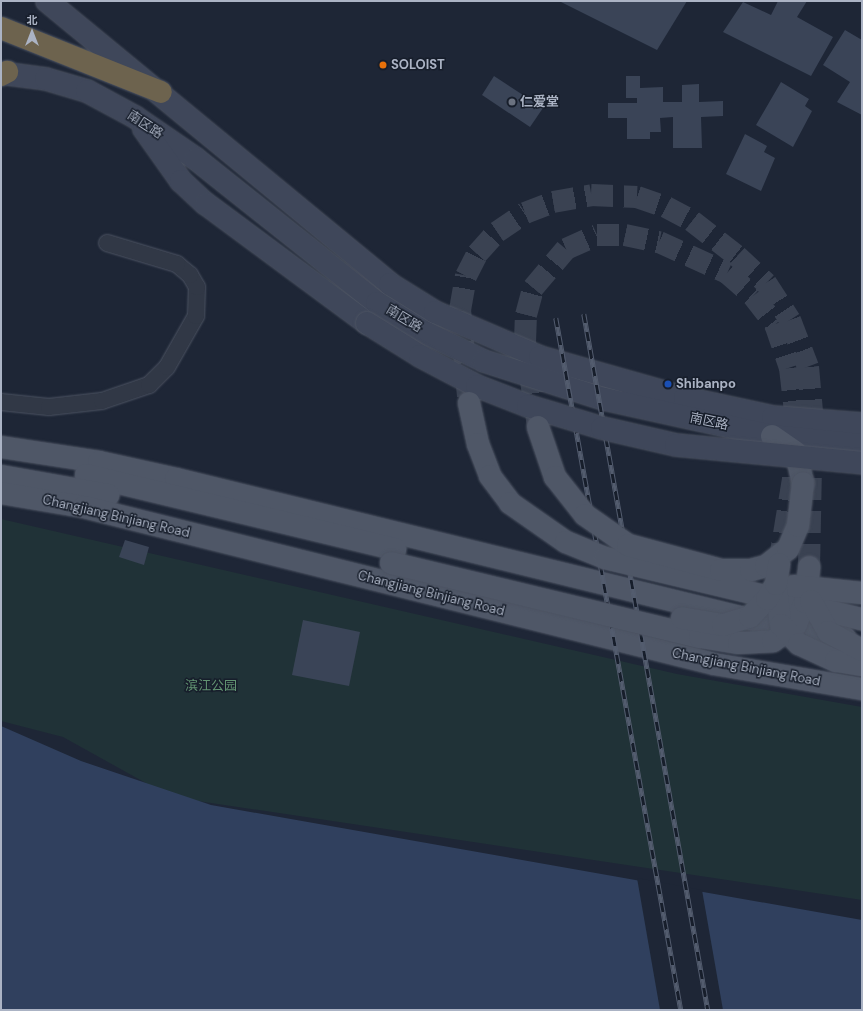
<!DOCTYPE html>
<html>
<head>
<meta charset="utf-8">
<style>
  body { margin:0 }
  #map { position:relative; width:863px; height:1011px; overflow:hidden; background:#1e2636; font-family:"DM Sans","Noto Sans SC",sans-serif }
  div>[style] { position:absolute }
  .green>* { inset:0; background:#203237 }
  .water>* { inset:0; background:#30405e }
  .pier>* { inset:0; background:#1e2636 }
  .building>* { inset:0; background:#3a4457 }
  .primary-tunnel>* { height:22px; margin-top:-11px; transform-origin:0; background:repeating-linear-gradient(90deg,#3a4252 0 22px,transparent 0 33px) }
  .roads { filter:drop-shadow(0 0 1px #4c5362) drop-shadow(0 0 1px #4c5362) }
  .street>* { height:16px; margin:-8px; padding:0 8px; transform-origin:8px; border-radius:8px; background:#313846 }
  .secondary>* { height:22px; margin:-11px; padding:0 11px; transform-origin:11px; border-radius:11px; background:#3f475a }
  .primary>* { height:22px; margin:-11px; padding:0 11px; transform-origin:11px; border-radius:11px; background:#4f5767 }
  .highway>* { height:22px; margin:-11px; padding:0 11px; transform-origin:11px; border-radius:11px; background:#6d634e }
  .rail>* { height:4.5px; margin-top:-2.25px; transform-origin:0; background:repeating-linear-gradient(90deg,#171e2b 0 9px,#535c6e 0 18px); box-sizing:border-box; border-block:1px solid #535c6e }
  .bridges { filter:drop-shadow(0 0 1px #4c5362) drop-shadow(0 0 1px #4c5362) }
  .secondary-bridge>* { height:22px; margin:-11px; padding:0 11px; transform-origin:11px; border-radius:11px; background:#3f475a }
  .primary-bridge>* { height:22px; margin:-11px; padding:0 11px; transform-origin:11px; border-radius:11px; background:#4f5767 }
  .dots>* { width:11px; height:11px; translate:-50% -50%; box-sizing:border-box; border:2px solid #171e2b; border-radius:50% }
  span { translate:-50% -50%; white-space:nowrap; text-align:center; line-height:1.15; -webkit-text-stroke:3px #171e2b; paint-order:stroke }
  .poi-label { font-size:13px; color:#abb3c4; font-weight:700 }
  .left { translate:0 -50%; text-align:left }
  .street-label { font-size:13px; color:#abb3c4 }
  .park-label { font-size:13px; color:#629472 }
  .frame { position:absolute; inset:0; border:2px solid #abb3c4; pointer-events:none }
  .north { position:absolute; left:12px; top:12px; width:40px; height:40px; -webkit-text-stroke:3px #171e2b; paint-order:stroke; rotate:0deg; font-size:11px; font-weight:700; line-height:16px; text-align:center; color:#abb3c4 }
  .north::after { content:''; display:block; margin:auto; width:14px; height:18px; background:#abb3c4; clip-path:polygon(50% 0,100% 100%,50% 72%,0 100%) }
</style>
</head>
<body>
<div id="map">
  <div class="green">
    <i style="clip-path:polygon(1px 519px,677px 674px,862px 707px,862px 900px,171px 797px,63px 737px,1px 721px)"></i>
  </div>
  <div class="water">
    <i style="clip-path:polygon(1px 726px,81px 761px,211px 805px,862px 920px,862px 1010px,1px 1010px)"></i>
  </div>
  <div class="pier">
    <i style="clip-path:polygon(637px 878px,702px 890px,723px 1010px,660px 1010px)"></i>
  </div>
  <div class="building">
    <i style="clip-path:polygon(559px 1px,687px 1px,657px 50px)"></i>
    <i style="clip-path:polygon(778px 1px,807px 1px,797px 17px,833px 37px,811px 76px,723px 32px,743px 2px,771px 15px)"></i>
    <i style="clip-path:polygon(845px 30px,862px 40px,862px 115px,837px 102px,850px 82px,823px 65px)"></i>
    <i style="clip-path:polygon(494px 76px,543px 108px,530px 127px,482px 95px)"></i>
    <i style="clip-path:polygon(626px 76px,640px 76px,640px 88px,663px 87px,663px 102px,682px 102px,682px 85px,699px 84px,699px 102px,723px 101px,723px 116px,701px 117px,702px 148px,673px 148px,673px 117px,660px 118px,661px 132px,650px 132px,650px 139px,627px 139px,627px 118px,608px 118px,608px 103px,637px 103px,637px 98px,626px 98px)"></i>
    <i style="clip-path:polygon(781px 82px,809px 99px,805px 106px,812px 111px,793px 147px,756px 125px)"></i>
    <i style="clip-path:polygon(745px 134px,767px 146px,764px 152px,775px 158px,761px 191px,726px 174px)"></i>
    <i style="clip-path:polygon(125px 540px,149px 547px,144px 565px,119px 557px)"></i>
    <i style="clip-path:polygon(303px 620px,360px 632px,349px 686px,292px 675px)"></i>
  </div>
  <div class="primary-tunnel">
    <i style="left:468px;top:396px;width:86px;rotate:-95.3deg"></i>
    <i style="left:460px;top:310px;width:35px;rotate:-80deg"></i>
    <i style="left:466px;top:276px;width:25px;rotate:-63deg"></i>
    <i style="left:477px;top:254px;width:30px;rotate:-48deg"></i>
    <i style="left:497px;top:232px;width:34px;rotate:-34deg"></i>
    <i style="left:525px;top:213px;width:30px;rotate:-21deg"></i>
    <i style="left:553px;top:202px;width:39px;rotate:-10deg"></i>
    <i style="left:591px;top:195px;width:46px;rotate:2.5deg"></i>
    <i style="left:637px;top:197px;width:31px;rotate:19deg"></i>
    <i style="left:666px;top:207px;width:30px;rotate:28deg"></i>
    <i style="left:692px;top:221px;width:57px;rotate:37.9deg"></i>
    <i style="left:737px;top:256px;width:40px;rotate:43deg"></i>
    <i style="left:766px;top:283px;width:44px;rotate:57deg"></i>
    <i style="left:790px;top:320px;width:50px;rotate:69deg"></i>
    <i style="left:808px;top:367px;width:45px;rotate:84.9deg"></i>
    <i style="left:812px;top:412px;width:155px;rotate:91.1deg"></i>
    <i style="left:538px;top:426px;width:85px;rotate:-98.8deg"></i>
    <i style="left:525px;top:342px;width:27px;rotate:-88deg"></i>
    <i style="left:526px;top:315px;width:28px;rotate:-75deg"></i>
    <i style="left:533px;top:288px;width:51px;rotate:-49.8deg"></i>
    <i style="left:566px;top:249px;width:34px;rotate:-24deg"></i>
    <i style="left:597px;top:235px;width:28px"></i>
    <i style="left:625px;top:235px;width:35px;rotate:12deg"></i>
    <i style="left:659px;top:242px;width:75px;rotate:24.5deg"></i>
    <i style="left:727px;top:273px;width:35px;rotate:41deg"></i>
    <i style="left:753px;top:296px;width:36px;rotate:52deg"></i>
    <i style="left:775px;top:324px;width:46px;rotate:71.2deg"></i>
    <i style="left:790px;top:368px;width:43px;rotate:83.4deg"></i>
    <i style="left:795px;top:411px;width:68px;rotate:91.7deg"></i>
    <i style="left:793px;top:479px;width:80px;rotate:99.3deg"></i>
  </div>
  <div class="roads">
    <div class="street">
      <i style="left:1px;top:402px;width:48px;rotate:5.9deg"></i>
      <i style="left:49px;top:407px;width:53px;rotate:-6.5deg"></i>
      <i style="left:102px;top:401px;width:50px;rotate:-18.8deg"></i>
      <i style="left:149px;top:385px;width:25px;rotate:-45deg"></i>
      <i style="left:167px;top:367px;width:59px;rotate:-60.4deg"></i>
      <i style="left:196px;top:316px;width:29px;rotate:-88deg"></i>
      <i style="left:197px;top:287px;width:14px;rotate:-120deg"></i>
      <i style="left:190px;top:275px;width:17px;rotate:-140deg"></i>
      <i style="left:177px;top:264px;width:73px;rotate:-163.3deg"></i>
    </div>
    <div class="secondary">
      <i style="left:47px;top:1px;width:445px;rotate:39.5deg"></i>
      <i style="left:390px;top:284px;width:53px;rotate:31.9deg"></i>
      <i style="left:435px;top:312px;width:114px;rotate:23.2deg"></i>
      <i style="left:540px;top:357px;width:151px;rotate:15.8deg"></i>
      <i style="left:685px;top:398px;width:90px;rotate:12.2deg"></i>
      <i style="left:773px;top:417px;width:89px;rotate:4.5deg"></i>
      <i style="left:1px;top:73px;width:45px;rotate:7.6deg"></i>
      <i style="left:46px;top:79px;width:43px;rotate:16.3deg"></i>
      <i style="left:87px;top:91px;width:55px;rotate:28.4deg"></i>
      <i style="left:135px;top:117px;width:74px;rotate:34.5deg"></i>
      <i style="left:196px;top:159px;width:231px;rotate:38.5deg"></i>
      <i style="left:377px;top:303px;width:57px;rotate:31.5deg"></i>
      <i style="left:426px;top:333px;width:64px;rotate:25.8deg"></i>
      <i style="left:484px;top:361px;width:126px;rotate:17.6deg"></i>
      <i style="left:604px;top:399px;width:172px;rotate:12.4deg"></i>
      <i style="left:772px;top:436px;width:90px;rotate:5.7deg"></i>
      <i style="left:144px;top:129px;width:64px;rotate:54.6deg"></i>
      <i style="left:181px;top:181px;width:34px;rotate:43deg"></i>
      <i style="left:206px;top:204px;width:200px;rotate:36.5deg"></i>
    </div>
    <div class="primary">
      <i style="left:772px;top:436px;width:29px;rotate:35deg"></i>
      <i style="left:796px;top:453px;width:31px;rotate:77deg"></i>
      <i style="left:1px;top:447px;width:99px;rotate:8.7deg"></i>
      <i style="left:99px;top:462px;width:79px;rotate:12.4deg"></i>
      <i style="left:176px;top:479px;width:589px;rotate:13.75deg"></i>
      <i style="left:748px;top:619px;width:99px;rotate:11.1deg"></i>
      <i style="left:86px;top:475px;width:318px;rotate:13.5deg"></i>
      <i style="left:1px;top:476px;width:109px;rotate:10.1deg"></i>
      <i style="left:1px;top:493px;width:84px;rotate:9.6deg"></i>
      <i style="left:84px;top:507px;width:649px;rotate:13.99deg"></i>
      <i style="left:714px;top:664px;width:150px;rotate:9.6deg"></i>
    </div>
    <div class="highway">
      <i style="left:1px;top:28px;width:172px;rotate:21.8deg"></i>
      <i style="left:1px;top:75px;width:7px;rotate:-27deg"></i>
    </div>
  </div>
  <div class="rail">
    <i style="left:584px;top:314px;width:707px;rotate:79.9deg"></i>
    <i style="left:556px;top:318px;width:703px;rotate:79.76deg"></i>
  </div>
  <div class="bridges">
    <div class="secondary-bridge">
      <i style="left:367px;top:323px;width:62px;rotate:31.9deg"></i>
      <i style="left:420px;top:356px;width:64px;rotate:27.8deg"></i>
      <i style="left:477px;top:386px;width:55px;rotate:21.4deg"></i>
      <i style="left:528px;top:406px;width:77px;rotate:16.6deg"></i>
      <i style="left:602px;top:428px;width:76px;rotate:12.9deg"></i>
      <i style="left:676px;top:445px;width:187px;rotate:5.5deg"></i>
    </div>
    <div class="primary-bridge">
      <i style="left:469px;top:403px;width:42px;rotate:77.6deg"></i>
      <i style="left:478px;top:444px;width:34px;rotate:69deg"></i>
      <i style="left:490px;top:476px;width:34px;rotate:53deg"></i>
      <i style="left:510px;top:503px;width:68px;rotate:34.9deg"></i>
      <i style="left:566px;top:542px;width:42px;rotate:22.3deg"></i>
      <i style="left:605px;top:558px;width:264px;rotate:13.4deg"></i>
      <i style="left:538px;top:427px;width:53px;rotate:71.2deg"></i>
      <i style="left:555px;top:477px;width:48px;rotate:51.7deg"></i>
      <i style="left:585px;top:515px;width:52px;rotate:34.9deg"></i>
      <i style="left:628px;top:545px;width:96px;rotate:15deg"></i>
      <i style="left:721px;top:570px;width:30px"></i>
      <i style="left:751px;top:570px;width:16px;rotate:-15deg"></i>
      <i style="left:766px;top:566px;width:28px;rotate:-38deg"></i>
      <i style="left:788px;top:549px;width:25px;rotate:-67deg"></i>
      <i style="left:798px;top:526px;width:43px;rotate:-83.4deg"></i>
      <i style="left:391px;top:563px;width:318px;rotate:13.5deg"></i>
      <i style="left:700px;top:637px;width:39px;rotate:9deg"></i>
      <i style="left:739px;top:643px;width:34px;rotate:-3deg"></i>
      <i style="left:773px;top:641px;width:28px;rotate:-35deg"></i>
      <i style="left:796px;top:625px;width:25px;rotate:-69deg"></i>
      <i style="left:805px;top:602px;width:35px;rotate:-83deg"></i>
      <i style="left:794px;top:586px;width:68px;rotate:5.9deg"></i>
      <i style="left:776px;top:587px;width:38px;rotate:83deg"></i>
      <i style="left:781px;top:625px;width:26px;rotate:47deg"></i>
      <i style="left:799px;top:644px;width:41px;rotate:24.7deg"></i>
      <i style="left:836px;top:661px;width:26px;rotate:9deg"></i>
      <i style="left:811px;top:601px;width:35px;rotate:61deg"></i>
      <i style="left:828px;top:632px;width:38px;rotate:28deg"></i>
      <i style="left:682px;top:618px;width:42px;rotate:9.7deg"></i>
      <i style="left:723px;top:625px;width:28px;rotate:-17deg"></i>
      <i style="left:750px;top:617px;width:25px;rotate:-47deg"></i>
      <i style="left:767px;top:599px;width:17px;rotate:-59deg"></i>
      <i style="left:776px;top:584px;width:20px;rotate:-81deg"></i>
    </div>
  </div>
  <div class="dots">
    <i style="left:383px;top:65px;background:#e8710a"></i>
    <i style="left:512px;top:102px;background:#6b7280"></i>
    <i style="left:668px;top:384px;background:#1a4fb4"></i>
  </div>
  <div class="poi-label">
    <span class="left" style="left:391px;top:65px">SOLOIST</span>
    <span class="left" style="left:520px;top:102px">仁爱堂</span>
    <span class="left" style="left:676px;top:384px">Shibanpo</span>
  </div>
  <div class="street-label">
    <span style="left:145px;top:125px;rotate:33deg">南区路</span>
    <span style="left:404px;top:319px;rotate:31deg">南区路</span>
    <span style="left:709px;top:422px;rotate:12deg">南区路</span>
    <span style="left:116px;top:517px;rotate:13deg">Changjiang Binjiang Road</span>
    <span style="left:431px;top:594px;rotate:14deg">Changjiang Binjiang Road</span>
    <span style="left:746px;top:668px;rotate:11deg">Changjiang Binjiang Road</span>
  </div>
  <div class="park-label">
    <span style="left:211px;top:686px">滨江公园</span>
  </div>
  <div class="frame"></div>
  <div class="north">北</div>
</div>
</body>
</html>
